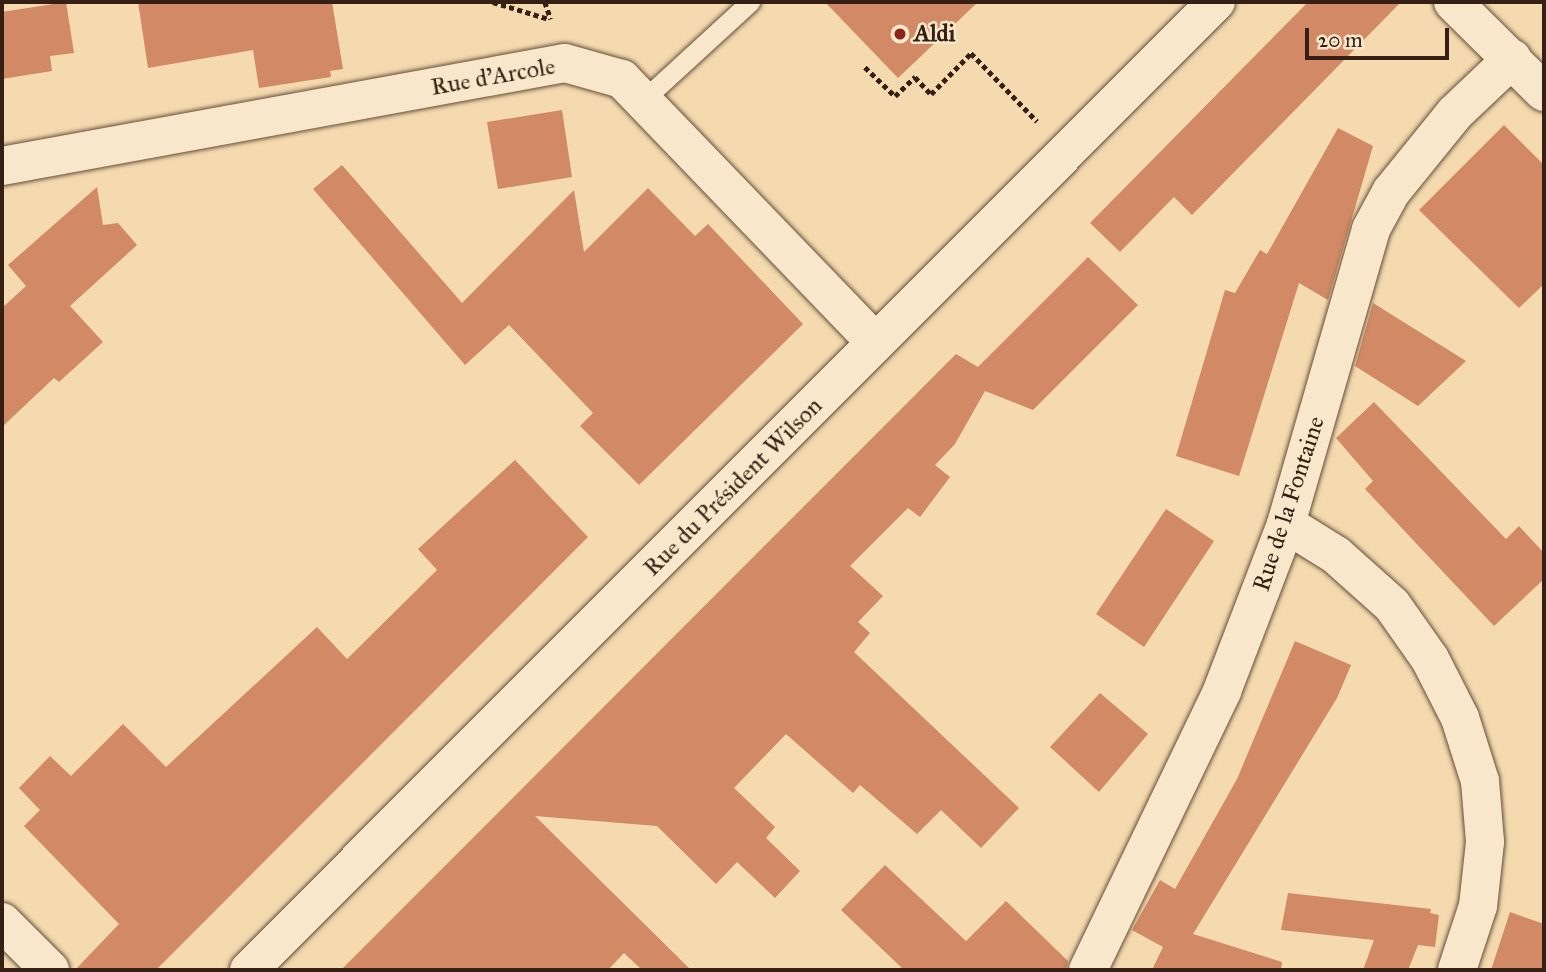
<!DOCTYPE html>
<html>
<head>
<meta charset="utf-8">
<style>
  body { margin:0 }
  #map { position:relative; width:1546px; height:972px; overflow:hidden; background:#f4daae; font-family:"IM FELL Great Primer",serif }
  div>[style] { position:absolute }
  .building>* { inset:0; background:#d18966 }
  .path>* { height:4.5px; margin-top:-2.25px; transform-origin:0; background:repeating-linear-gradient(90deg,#362015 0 5px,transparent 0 8.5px) }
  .roads { filter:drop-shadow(0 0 2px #664e3b) drop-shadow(0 0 2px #664e3b) }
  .service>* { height:19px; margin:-9.5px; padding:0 9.5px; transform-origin:9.5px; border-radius:9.5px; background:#f8e7ca }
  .minor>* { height:38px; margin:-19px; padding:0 19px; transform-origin:19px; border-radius:19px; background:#f8e7ca }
  .secondary>* { height:38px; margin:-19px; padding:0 19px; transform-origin:19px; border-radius:19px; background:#f8e7ca }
  .dots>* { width:19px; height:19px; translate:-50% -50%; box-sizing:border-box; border:4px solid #f8e7ca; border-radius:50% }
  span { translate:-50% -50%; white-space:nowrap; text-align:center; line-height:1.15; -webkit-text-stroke:5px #f8e7ca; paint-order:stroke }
  .poi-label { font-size:24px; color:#362015; font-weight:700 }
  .left { translate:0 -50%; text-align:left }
  .street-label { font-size:24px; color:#362015 }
  .frame { position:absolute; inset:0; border:4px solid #362015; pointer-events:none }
  .scale { position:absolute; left:1305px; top:28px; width:144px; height:32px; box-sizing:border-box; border:4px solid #362015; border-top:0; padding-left:9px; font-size:21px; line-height:24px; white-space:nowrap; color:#362015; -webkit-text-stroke:5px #f8e7ca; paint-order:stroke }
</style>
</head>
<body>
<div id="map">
  <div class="building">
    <i style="clip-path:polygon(66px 2px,74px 53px,50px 56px,52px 71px,2px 79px,2px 12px)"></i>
    <i style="clip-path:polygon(138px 2px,332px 2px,343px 69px,330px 71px,331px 77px,259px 88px,253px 50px,148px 68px)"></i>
    <i style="clip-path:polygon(825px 2px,978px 2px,898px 78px)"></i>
    <i style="clip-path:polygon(1308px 2px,1401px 2px,1192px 215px,1174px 197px,1120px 252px,1090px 223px)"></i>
    <i style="clip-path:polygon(562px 110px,572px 177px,498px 189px,487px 122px)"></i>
    <i style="clip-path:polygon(1504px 125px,1544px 165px,1544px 284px,1519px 308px,1419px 210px)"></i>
    <i style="clip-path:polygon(1338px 128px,1373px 146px,1328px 300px,1299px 283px,1239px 476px,1176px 456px,1225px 290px,1235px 293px,1260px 250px,1267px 254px)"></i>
    <i style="clip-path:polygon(342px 165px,462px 303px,574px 190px,584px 252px,648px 188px,695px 236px,708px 224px,803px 324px,639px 485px,580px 426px,593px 413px,509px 325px,465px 365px,313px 189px)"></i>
    <i style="clip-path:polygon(97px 187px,103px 225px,118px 223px,137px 245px,70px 306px,103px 342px,59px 382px,54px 378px,2px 427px,2px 308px,26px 286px,8px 265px)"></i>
    <i style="clip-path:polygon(1088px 257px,1138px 305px,1033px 410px,985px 391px,955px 444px,935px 465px,950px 477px,920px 517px,908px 508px,850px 566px,883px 596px,858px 622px,870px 633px,854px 652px,1019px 808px,981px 848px,941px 810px,917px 834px,860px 785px,853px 793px,786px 734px,734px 788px,775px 827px,766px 838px,800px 871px,775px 898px,737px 862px,716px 884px,657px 826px,535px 816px,691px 970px,642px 970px,624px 953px,608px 970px,341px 970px,956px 354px,978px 367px)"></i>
    <i style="clip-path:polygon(1373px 303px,1466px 361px,1418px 406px,1355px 366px)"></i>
    <i style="clip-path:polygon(1374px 402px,1506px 539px,1519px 526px,1544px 553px,1544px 579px,1494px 626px,1365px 489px,1373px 481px,1336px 438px)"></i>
    <i style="clip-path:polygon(515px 460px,588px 537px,156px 970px,75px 970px,119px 924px,24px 826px,40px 810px,19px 788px,50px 756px,71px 776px,123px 724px,166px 767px,317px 627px,347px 659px,437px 570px,418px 549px)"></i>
    <i style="clip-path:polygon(1166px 509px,1214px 541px,1144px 647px,1096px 614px)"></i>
    <i style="clip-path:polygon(1295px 641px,1351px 665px,1337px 698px,1193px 934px,1282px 962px,1281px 970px,1152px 970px,1163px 947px,1132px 930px,1160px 880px,1175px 889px,1237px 779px)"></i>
    <i style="clip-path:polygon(1100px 693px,1148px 734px,1099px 792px,1050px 747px)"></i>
    <i style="clip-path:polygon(885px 865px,966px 941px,1006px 901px,1068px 961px,1066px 970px,904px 970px,841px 910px)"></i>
    <i style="clip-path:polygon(1288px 893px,1431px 909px,1430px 913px,1439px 915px,1435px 947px,1418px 945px,1408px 970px,1363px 970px,1374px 940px,1281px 930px)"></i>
    <i style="clip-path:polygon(1510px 912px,1544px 924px,1544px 970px,1491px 970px)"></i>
  </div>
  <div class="path">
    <i style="left:493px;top:2px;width:59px;rotate:16.9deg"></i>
    <i style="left:545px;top:2px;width:18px;rotate:71deg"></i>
    <i style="left:865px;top:67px;width:42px;rotate:44deg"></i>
    <i style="left:895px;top:96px;width:28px;rotate:-44deg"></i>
    <i style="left:915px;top:77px;width:23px;rotate:47deg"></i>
    <i style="left:931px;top:94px;width:57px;rotate:-45.7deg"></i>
    <i style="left:971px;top:53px;width:95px;rotate:45.9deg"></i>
  </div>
  <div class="roads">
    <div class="service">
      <i style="left:642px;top:101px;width:147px;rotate:-42.5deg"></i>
    </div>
    <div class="minor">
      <i style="left:1453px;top:2px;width:128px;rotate:44.7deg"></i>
      <i style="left:2px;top:166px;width:572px;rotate:-10.37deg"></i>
      <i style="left:565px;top:63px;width:59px;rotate:15.7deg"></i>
      <i style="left:622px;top:79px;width:366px;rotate:46.1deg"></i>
      <i style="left:1286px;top:524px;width:59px;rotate:31.8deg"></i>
      <i style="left:1336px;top:555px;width:75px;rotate:41.8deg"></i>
      <i style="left:1392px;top:605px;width:66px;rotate:54.9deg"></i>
      <i style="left:1430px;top:659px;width:66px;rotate:63deg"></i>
      <i style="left:1460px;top:718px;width:66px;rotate:72.4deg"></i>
      <i style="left:1480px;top:781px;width:61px;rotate:85.3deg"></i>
      <i style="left:1485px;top:842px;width:64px;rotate:96.2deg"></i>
      <i style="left:1478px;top:906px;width:67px;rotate:108.2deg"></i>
      <i style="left:2px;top:922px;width:68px;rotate:45deg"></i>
      <i style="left:1088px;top:970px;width:310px;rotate:-64.3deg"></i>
      <i style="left:1222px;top:691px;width:179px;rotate:-69deg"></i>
      <i style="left:1286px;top:524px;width:307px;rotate:-73.9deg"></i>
      <i style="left:1371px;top:229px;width:42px;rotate:-61.6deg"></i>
      <i style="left:1391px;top:192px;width:102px;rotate:-51deg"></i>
      <i style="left:1455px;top:113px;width:79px;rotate:-43.5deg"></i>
    </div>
    <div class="secondary">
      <i style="left:249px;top:970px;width:1368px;rotate:-45.03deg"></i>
    </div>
  </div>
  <div class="dots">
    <i style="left:900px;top:34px;background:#8f2418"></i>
  </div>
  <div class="poi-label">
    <span class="left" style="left:914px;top:34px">Aldi</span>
  </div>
  <div class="street-label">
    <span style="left:493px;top:77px;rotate:-10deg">Rue d'Arcole</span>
    <span style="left:733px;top:487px;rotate:-45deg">Rue du Président Wilson</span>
    <span style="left:1289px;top:504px;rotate:-72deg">Rue de la Fontaine</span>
  </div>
  <div class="frame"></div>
  <div class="scale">20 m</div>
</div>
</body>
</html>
